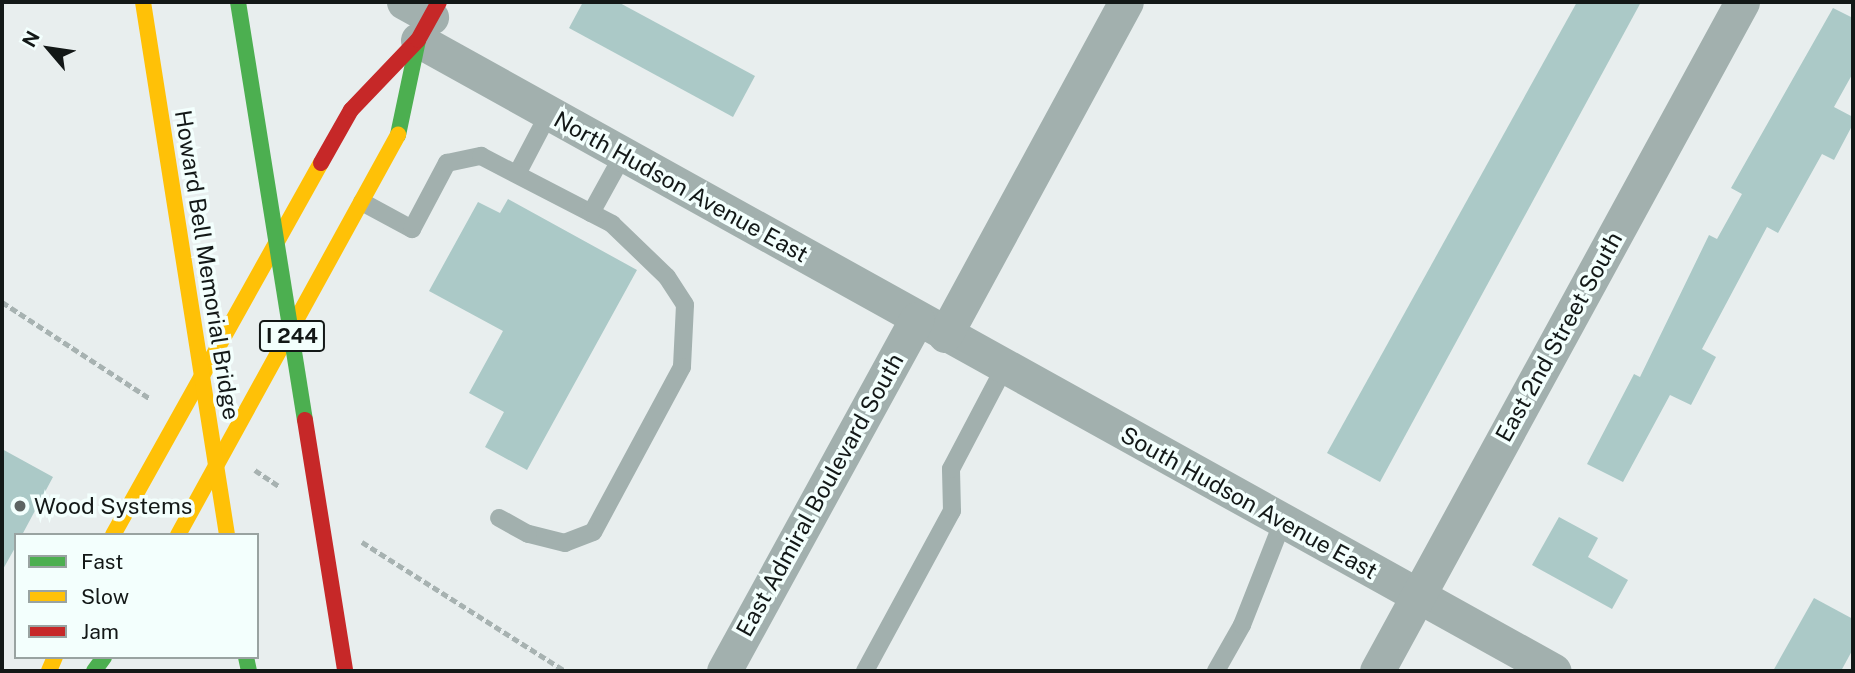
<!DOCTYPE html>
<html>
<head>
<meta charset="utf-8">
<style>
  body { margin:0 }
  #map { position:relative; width:1855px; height:673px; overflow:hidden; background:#e8eeee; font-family:"Public Sans",sans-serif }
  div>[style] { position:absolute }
  .building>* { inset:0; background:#abc9c7 }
  .path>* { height:4.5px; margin-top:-2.25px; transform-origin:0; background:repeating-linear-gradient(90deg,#a7b2b1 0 7px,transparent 0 10.5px) }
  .lane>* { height:18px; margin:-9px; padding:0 9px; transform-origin:9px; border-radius:9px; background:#a2b0ae }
  .street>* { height:35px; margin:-17.5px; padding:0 17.5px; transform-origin:17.5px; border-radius:17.5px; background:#a2b0ae }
  .fast>* { height:16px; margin:-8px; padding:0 8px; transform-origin:8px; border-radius:8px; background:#4caf50 }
  .slow>* { height:16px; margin:-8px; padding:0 8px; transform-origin:8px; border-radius:8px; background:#ffc107 }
  .jam>* { height:16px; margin:-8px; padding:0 8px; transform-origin:8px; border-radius:8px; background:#c62828 }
  .fast-bridge>* { height:16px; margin:-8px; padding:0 8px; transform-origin:8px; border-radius:8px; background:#4caf50 }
  .slow-bridge>* { height:16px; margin:-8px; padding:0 8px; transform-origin:8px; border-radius:8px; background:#ffc107 }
  .jam-bridge>* { height:16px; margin:-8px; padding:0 8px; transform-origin:8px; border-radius:8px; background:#c62828 }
  .dots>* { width:19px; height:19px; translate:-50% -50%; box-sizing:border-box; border:4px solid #f3fffd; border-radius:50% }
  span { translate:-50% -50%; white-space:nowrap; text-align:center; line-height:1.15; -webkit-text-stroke:7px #f3fffd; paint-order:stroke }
  .shield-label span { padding:2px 5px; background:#f3fffd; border:2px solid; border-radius:5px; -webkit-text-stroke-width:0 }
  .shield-label { font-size:21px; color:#131817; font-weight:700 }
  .street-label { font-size:23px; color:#131817 }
  .poi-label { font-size:23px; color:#131817 }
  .left { translate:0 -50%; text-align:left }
  .frame { position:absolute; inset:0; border:4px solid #131817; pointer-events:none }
  .legend { position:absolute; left:14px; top:533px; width:245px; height:126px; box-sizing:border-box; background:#f3fffd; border:2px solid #99a3a1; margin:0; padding:9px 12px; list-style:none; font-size:21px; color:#131817 }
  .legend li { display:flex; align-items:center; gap:14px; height:35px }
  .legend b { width:35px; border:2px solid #99a3a1 }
  .north { position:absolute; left:14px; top:14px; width:70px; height:70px; -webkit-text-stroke:5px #f3fffd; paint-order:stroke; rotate:299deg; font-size:19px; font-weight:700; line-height:28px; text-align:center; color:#131817 }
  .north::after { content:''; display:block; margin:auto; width:24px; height:32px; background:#131817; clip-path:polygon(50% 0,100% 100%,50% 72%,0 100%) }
</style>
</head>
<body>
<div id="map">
  <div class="building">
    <i style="clip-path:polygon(583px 2px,618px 2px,755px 76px,733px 117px,569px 28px)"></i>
    <i style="clip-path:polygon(1577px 2px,1641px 2px,1380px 482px,1327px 453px)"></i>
    <i style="clip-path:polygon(1833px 8px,1853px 18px,1853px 73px,1834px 107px,1853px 117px,1853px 124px,1834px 160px,1822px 154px,1778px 233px,1767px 227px,1702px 349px,1716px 357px,1691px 405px,1670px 395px,1623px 482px,1587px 464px,1634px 374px,1640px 377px,1709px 235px,1717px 239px,1742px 194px,1731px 188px)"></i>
    <i style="clip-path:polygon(508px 199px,637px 270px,527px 470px,485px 447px,504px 412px,469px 393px,503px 331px,429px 291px,478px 202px,500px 213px)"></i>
    <i style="clip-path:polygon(2px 449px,53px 477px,22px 535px,16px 535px,16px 546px,2px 571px)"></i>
    <i style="clip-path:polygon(1559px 517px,1598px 538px,1588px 557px,1628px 580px,1612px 609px,1532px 565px)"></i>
    <i style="clip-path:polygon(1814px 598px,1853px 619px,1853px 649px,1841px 671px,1773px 671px)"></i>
  </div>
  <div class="path">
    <i style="left:2px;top:302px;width:176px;rotate:33.1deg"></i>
    <i style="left:255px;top:470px;width:29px;rotate:34deg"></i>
    <i style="left:362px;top:542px;width:241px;rotate:32.4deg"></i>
  </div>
  <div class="lane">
    <i style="left:517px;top:174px;width:69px;rotate:-62.3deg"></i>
    <i style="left:362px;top:202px;width:57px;rotate:28.4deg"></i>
    <i style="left:412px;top:229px;width:75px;rotate:-62.1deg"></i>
    <i style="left:447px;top:163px;width:35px;rotate:-12deg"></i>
    <i style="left:481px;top:156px;width:148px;rotate:27.4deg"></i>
    <i style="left:612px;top:224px;width:76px;rotate:43.9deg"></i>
    <i style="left:667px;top:277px;width:33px;rotate:57deg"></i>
    <i style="left:685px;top:305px;width:62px;rotate:92.8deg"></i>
    <i style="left:682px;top:367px;width:187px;rotate:118.3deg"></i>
    <i style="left:593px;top:532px;width:30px;rotate:159deg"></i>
    <i style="left:565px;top:543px;width:38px;rotate:-166deg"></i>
    <i style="left:528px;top:534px;width:33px;rotate:-151deg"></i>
    <i style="left:591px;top:213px;width:66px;rotate:-61.1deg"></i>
    <i style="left:865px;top:671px;width:182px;rotate:-61.5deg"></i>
    <i style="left:952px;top:511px;width:42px;rotate:-91.4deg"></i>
    <i style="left:951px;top:469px;width:114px;rotate:-62.3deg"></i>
    <i style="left:1216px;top:671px;width:53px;rotate:-60.5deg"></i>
    <i style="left:1242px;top:625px;width:112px;rotate:-68.5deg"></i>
  </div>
  <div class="street">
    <i style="left:404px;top:2px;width:31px;rotate:29deg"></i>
    <i style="left:418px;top:40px;width:1299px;rotate:29.05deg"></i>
    <i style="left:945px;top:335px;width:379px;rotate:-61.5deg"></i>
    <i style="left:724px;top:671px;width:401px;rotate:-61.3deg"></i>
    <i style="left:1377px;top:671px;width:762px;rotate:-61.38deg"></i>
  </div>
  <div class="fast">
    <i style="left:398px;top:135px;width:97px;rotate:-78.1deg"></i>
    <i style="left:246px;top:657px;width:14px;rotate:78deg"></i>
    <i style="left:94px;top:671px;width:17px;rotate:-54deg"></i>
  </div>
  <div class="slow">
    <i style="left:113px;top:535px;width:426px;rotate:-60.8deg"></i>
    <i style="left:178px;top:535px;width:457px;rotate:-61.2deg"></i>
    <i style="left:49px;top:671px;width:15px;rotate:-67deg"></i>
  </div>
  <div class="jam">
    <i style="left:321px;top:163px;width:61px;rotate:-60.5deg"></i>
    <i style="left:351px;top:110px;width:97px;rotate:-46.3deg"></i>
    <i style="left:418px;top:40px;width:43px;rotate:-61.1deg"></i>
  </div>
  <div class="fast-bridge">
    <i style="left:238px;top:2px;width:423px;rotate:80.9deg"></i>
  </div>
  <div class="slow-bridge">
    <i style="left:143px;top:2px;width:540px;rotate:81.04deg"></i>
  </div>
  <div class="jam-bridge">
    <i style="left:305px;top:420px;width:254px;rotate:80.9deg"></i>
  </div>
  <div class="dots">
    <i style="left:20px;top:506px;background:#5e6362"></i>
  </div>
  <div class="shield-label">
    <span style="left:292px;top:336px">I 244</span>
  </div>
  <div class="street-label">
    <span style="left:681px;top:187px;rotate:29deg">North Hudson Avenue East</span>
    <span style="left:207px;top:265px;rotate:81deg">Howard Bell Memorial Bridge</span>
    <span style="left:1559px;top:337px;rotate:-61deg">East 2nd Street South</span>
    <span style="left:820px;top:495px;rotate:-61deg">East Admiral Boulevard South</span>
    <span style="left:1249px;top:503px;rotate:29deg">South Hudson Avenue East</span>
  </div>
  <div class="poi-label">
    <span class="left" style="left:34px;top:506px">Wood Systems</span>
  </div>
  <div class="frame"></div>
  <ul class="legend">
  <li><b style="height:9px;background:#4caf50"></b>Fast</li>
  <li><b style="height:9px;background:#ffc107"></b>Slow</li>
  <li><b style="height:9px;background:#c62828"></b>Jam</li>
  </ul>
  <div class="north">N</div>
</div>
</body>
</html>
